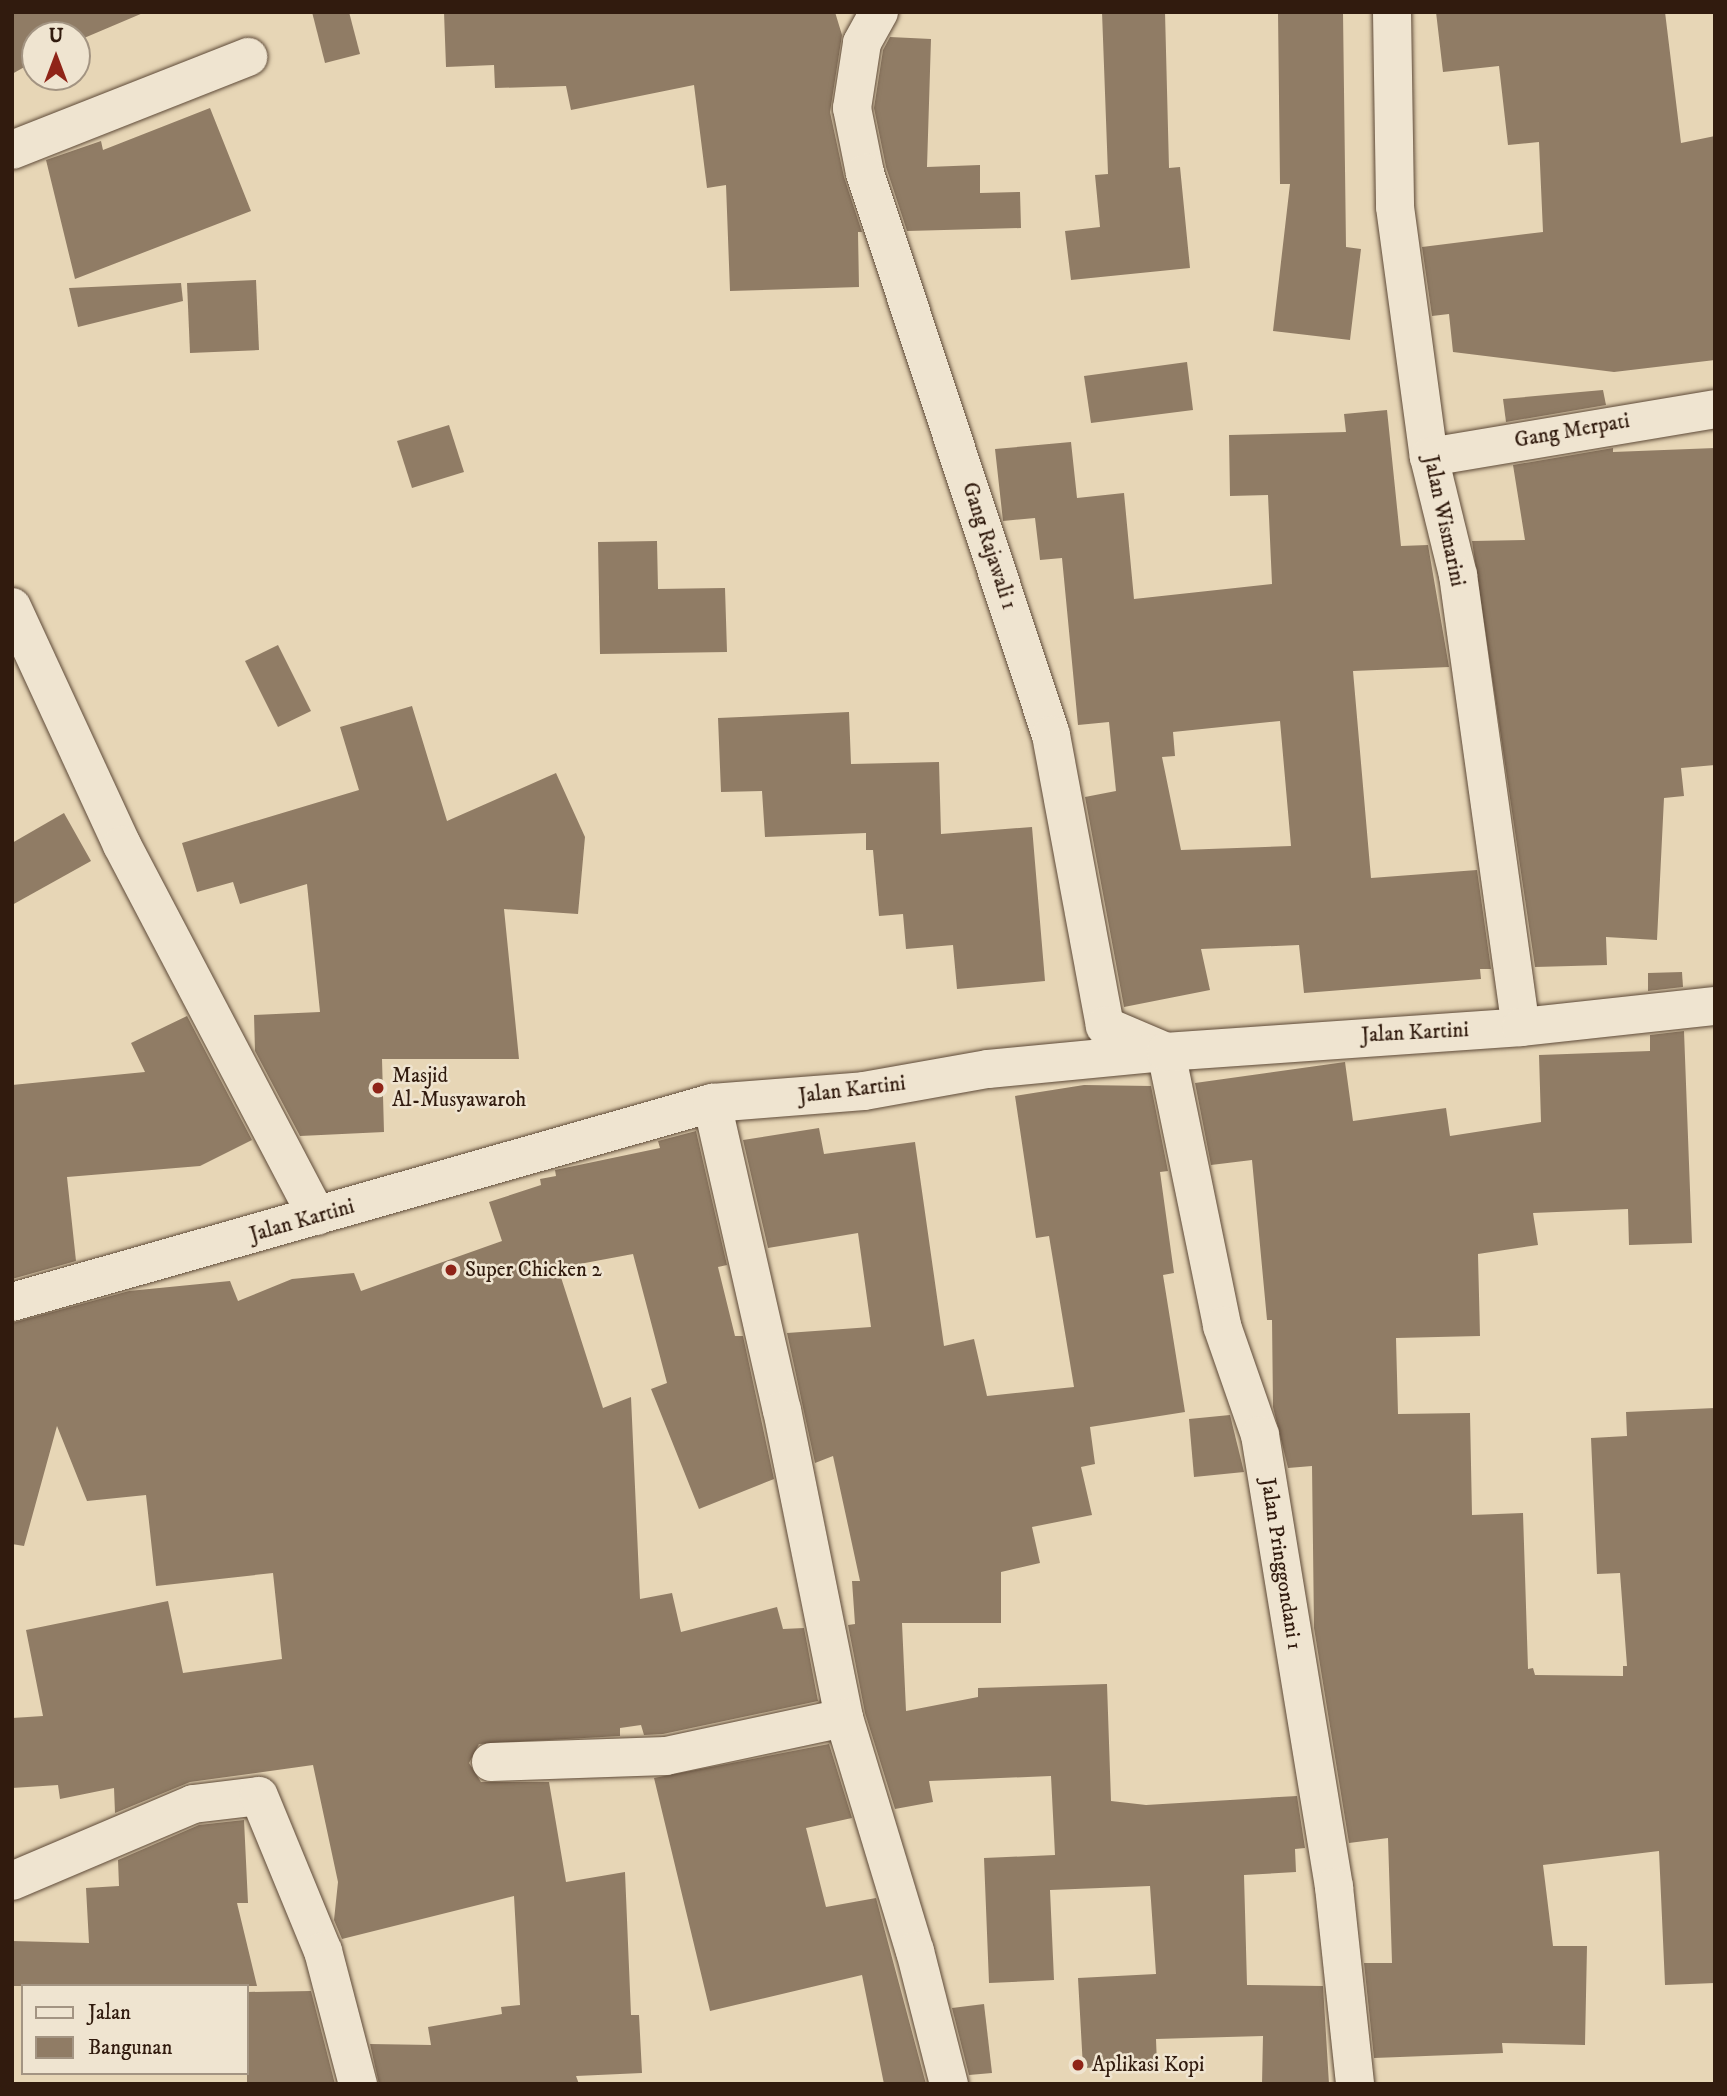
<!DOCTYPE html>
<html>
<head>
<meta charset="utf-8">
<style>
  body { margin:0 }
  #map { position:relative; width:1727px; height:2096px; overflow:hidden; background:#e7d6b6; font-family:"IM FELL DW Pica",serif }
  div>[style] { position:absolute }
  .building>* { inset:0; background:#907c65 }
  .roads { filter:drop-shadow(0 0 2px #5e4a38) drop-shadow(0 0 2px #5e4a38) }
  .minor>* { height:38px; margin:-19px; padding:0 19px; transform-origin:19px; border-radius:19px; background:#efe4d0 }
  .dots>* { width:19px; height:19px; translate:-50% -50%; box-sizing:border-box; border:4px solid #efe4d0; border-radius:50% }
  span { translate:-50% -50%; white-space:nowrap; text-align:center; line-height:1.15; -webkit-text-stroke:5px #efe4d0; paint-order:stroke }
  .street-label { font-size:21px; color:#311b0e }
  .poi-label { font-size:21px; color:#311b0e }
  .left { translate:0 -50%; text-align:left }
  .frame { position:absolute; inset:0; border:14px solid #311b0e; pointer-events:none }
  .legend { position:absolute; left:21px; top:1984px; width:228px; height:91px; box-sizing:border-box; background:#efe4d0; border:2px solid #a39482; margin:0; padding:9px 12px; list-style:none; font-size:21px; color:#311b0e }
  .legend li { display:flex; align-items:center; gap:14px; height:35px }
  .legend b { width:35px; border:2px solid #a39482 }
  .north { position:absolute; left:21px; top:21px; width:70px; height:70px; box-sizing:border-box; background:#efe4d0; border:2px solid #a39482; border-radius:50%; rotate:0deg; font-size:19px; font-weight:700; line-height:28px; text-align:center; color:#311b0e }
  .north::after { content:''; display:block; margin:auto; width:24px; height:32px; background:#8f2418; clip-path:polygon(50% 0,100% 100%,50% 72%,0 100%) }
</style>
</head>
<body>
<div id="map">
  <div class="building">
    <i style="clip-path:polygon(12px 12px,143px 12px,143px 13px,77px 41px,77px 35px,35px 35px,35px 61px,12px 74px)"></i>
    <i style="clip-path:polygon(312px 12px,349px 12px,360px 54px,325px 63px)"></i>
    <i style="clip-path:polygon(444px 12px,835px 12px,842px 35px,830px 112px,844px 177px,862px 232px,858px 232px,859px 287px,730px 291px,726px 185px,707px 188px,694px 85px,571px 110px,566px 86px,495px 88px,494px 65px,446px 67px)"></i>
    <i style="clip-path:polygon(1102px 12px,1165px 12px,1169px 168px,1180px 167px,1190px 268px,1071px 280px,1065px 231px,1100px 227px,1095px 175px,1108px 174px)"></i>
    <i style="clip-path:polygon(1278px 12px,1343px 12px,1346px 247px,1361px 249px,1350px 340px,1273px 331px,1290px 184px,1280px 184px)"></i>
    <i style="clip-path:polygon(1436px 12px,1665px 12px,1681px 143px,1715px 136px,1715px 360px,1614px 372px,1453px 352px,1449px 314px,1432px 316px,1422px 247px,1543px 232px,1539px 142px,1508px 145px,1499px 66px,1443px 72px)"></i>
    <i style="clip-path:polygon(890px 37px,931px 39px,927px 167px,980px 165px,980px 193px,1020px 192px,1021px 228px,907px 231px,886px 167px,874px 108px,883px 50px)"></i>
    <i style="clip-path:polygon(210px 108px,251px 211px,75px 279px,46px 160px,101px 141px,103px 150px)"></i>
    <i style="clip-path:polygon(256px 280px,259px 350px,190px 353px,187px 283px)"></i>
    <i style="clip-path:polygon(181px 283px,183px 301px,78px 327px,69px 288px)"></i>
    <i style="clip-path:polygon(1187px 362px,1193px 410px,1091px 423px,1084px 376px)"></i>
    <i style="clip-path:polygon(1603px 390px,1606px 405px,1506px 422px,1503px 399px)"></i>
    <i style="clip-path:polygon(evenodd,1387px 410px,1401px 546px,1428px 545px,1449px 667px,1353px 671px,1371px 878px,1477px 870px,1491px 969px,1480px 969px,1481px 979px,1304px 993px,1299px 945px,1201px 949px,1210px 990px,1124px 1007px,1085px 797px,1116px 791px,1109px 722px,1078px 725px,1062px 558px,1040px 560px,1035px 518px,1003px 521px,995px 449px,1071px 442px,1077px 498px,1124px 493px,1134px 599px,1272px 584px,1268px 495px,1230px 496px,1229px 435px,1346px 432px,1344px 414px,1387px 410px,1280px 721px,1291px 846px,1181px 850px,1162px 757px,1175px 756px,1173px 732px,1280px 721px)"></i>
    <i style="clip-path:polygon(449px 425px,464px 472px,412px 488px,397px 441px)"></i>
    <i style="clip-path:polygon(1613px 448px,1613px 452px,1715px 448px,1715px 765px,1681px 768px,1684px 796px,1664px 798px,1657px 940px,1606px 937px,1607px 965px,1535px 967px,1472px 541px,1525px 540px,1513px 465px)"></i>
    <i style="clip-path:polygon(657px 541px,658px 589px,725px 588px,727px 652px,600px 654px,598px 542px)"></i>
    <i style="clip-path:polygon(278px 645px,311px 711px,278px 727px,245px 661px)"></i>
    <i style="clip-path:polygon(412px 706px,447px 821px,556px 773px,585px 837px,578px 914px,504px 909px,519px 1059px,382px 1059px,384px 1132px,300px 1136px,255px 1051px,254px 1015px,320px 1012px,307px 884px,240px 904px,233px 882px,197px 892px,182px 843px,359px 790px,340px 727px)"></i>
    <i style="clip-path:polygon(849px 712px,851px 764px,939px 762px,941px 834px,1032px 827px,1045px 981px,957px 989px,953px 945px,906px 949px,903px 914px,879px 916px,873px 850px,866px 850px,866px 833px,765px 837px,762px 791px,721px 792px,718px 718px)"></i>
    <i style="clip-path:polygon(64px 813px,91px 861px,12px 905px,12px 843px)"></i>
    <i style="clip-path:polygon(1682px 972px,1683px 987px,1648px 991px,1648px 973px)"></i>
    <i style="clip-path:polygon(187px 1016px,252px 1140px,200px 1166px,67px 1177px,76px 1261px,12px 1279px,12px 1085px,145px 1072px,131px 1043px)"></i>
    <i style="clip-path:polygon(1684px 1031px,1692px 1243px,1629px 1245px,1628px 1209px,1533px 1213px,1538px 1245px,1478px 1254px,1480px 1336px,1396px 1338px,1398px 1414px,1470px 1413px,1472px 1515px,1523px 1513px,1528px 1669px,1533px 1668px,1535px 1675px,1623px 1676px,1623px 1666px,1627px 1666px,1620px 1573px,1597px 1574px,1591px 1438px,1627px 1436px,1626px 1412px,1715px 1408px,1715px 1983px,1665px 1985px,1659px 1851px,1543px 1865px,1553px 1946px,1587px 1946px,1585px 2045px,1502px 2043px,1503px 2053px,1374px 2058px,1364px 1963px,1392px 1963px,1388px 1838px,1349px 1843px,1314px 1628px,1312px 1466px,1288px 1468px,1273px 1407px,1272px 1320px,1267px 1320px,1252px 1160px,1211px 1165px,1195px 1083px,1345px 1062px,1353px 1121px,1446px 1108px,1450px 1136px,1541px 1122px,1539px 1055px,1650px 1051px,1650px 1035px)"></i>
    <i style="clip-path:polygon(1084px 1085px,1151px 1086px,1168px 1171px,1160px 1172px,1174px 1273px,1163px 1275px,1185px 1412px,1090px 1427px,1095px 1464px,1081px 1467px,1092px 1515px,1032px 1527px,1040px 1563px,1001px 1572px,1001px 1623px,902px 1623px,906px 1711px,978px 1697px,978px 1688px,1107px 1684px,1111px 1801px,1146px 1805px,1297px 1796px,1305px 1848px,1295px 1849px,1296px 1872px,1244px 1875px,1247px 1985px,1323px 1986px,1329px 2084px,1262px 2084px,1263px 2036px,1156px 2039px,1157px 2065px,1083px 2068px,1078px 1978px,1156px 1974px,1150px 1886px,1050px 1890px,1054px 1980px,989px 1983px,984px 1858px,1055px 1855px,1051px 1776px,929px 1781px,933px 1802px,895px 1809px,865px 1713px,848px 1625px,855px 1624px,852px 1581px,860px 1581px,833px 1456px,815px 1463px,787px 1333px,871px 1327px,858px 1233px,768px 1248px,743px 1140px,819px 1128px,824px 1154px,915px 1142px,944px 1346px,974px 1339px,987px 1396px,1074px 1387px,1049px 1236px,1036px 1238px,1015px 1096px)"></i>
    <i style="clip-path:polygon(696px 1131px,727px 1265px,718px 1267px,735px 1336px,743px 1336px,774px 1479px,699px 1509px,651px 1389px,667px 1383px,633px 1254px,558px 1268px,603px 1408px,631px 1397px,640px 1599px,672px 1593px,681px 1632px,777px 1607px,783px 1629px,804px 1628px,818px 1701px,663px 1734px,644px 1735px,641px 1725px,620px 1728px,620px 1736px,479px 1744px,469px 1763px,481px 1782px,549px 1782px,566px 1882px,625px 1872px,631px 2015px,639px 2015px,642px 2073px,576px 2076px,579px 2084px,379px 2084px,370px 2044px,431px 2045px,428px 2027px,502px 2014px,501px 2007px,520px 2005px,514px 1896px,342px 1939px,334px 1920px,338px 1882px,313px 1765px,190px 1782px,115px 1813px,114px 1788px,60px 1799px,58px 1785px,12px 1788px,12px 1718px,43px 1716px,26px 1630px,168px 1601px,183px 1673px,282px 1659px,273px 1573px,156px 1586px,146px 1495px,87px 1501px,57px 1426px,24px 1546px,12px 1544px,12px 1323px,129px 1291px,230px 1281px,238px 1301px,292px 1279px,354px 1273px,361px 1291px,502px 1241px,489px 1202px,541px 1185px,540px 1179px,556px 1176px,555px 1170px,660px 1148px,658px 1141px)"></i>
    <i style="clip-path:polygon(1230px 1415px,1244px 1472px,1194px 1477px,1189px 1419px)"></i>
    <i style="clip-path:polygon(829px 1744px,852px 1818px,806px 1828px,826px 1907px,876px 1898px,926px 2084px,884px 2084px,862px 1975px,710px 2011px,654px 1778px)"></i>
    <i style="clip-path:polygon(244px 1820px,248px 1903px,237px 1903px,257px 1986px,12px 1986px,12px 1941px,89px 1943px,86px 1888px,119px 1886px,118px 1860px,199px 1825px)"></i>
    <i style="clip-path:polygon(311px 1991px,335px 2084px,247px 2084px,247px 1992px)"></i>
    <i style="clip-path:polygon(984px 2004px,992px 2073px,969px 2075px,952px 2008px)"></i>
  </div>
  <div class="roads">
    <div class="minor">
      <i style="left:879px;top:12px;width:35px;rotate:119deg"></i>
      <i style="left:862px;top:43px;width:66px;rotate:98.7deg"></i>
      <i style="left:852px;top:108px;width:66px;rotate:78.7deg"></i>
      <i style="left:865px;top:173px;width:592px;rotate:71.69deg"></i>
      <i style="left:1051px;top:735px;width:296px;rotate:79.5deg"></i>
      <i style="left:1105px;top:1026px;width:66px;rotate:23.1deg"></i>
      <i style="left:1166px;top:1052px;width:280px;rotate:78.4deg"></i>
      <i style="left:1222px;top:1326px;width:115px;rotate:70.8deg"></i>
      <i style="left:1260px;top:1435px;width:458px;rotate:80.7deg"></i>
      <i style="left:1334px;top:1887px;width:198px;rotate:83.9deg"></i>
      <i style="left:1392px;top:12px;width:195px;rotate:89.1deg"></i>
      <i style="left:1395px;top:207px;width:252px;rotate:82.3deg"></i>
      <i style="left:1429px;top:457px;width:122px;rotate:76.2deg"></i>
      <i style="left:1458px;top:575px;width:456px;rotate:82.1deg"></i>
      <i style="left:12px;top:150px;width:254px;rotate:-21.5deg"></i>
      <i style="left:1429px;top:457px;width:290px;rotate:-9.5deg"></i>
      <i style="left:12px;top:607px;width:262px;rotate:65.2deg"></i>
      <i style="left:122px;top:845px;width:419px;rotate:62.3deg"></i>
      <i style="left:712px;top:1103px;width:315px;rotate:77.2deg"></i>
      <i style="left:782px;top:1410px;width:314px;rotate:78.6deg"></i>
      <i style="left:844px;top:1718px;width:244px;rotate:73.1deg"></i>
      <i style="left:915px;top:1951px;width:137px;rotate:75.7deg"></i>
      <i style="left:12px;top:1302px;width:728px;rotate:-15.87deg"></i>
      <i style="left:712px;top:1103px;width:152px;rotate:-4.5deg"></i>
      <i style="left:864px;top:1091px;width:126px;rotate:-10.1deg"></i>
      <i style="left:988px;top:1069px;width:179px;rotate:-5.5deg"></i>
      <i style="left:1166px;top:1052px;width:356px;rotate:-4deg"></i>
      <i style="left:1521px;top:1027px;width:195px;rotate:-6.2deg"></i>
      <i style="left:491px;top:1762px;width:175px;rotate:-2deg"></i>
      <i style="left:666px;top:1756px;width:182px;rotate:-12.1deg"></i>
      <i style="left:12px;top:1881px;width:197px;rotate:-23deg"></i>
      <i style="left:193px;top:1804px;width:66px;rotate:-6.9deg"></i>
      <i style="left:259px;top:1796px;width:168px;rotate:67.6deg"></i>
      <i style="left:323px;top:1951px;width:138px;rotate:75.3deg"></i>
    </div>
  </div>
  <div class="dots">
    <i style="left:378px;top:1088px;background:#8f2418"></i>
    <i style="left:451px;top:1270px;background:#8f2418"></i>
    <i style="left:1078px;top:2065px;background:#8f2418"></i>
  </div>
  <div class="street-label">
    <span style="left:1572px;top:431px;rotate:-10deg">Gang Merpati</span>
    <span style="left:1444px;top:521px;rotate:78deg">Jalan Wismarini</span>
    <span style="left:989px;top:546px;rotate:72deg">Gang Rajawali 1</span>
    <span style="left:1415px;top:1033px;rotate:-3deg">Jalan Kartini</span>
    <span style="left:852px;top:1090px;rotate:-7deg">Jalan Kartini</span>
    <span style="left:302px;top:1221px;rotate:-16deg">Jalan Kartini</span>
    <span style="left:1281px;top:1564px;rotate:81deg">Jalan Pringgondani 1</span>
  </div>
  <div class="poi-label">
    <span class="left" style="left:392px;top:1088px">Masjid<br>Al-Musyawaroh</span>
    <span class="left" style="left:465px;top:1270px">Super Chicken 2</span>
    <span class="left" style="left:1092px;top:2065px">Aplikasi Kopi</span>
  </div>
  <div class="frame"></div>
  <ul class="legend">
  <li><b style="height:9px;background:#efe4d0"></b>Jalan</li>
  <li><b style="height:19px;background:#907c65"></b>Bangunan</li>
  </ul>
  <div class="north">U</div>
</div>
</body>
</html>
